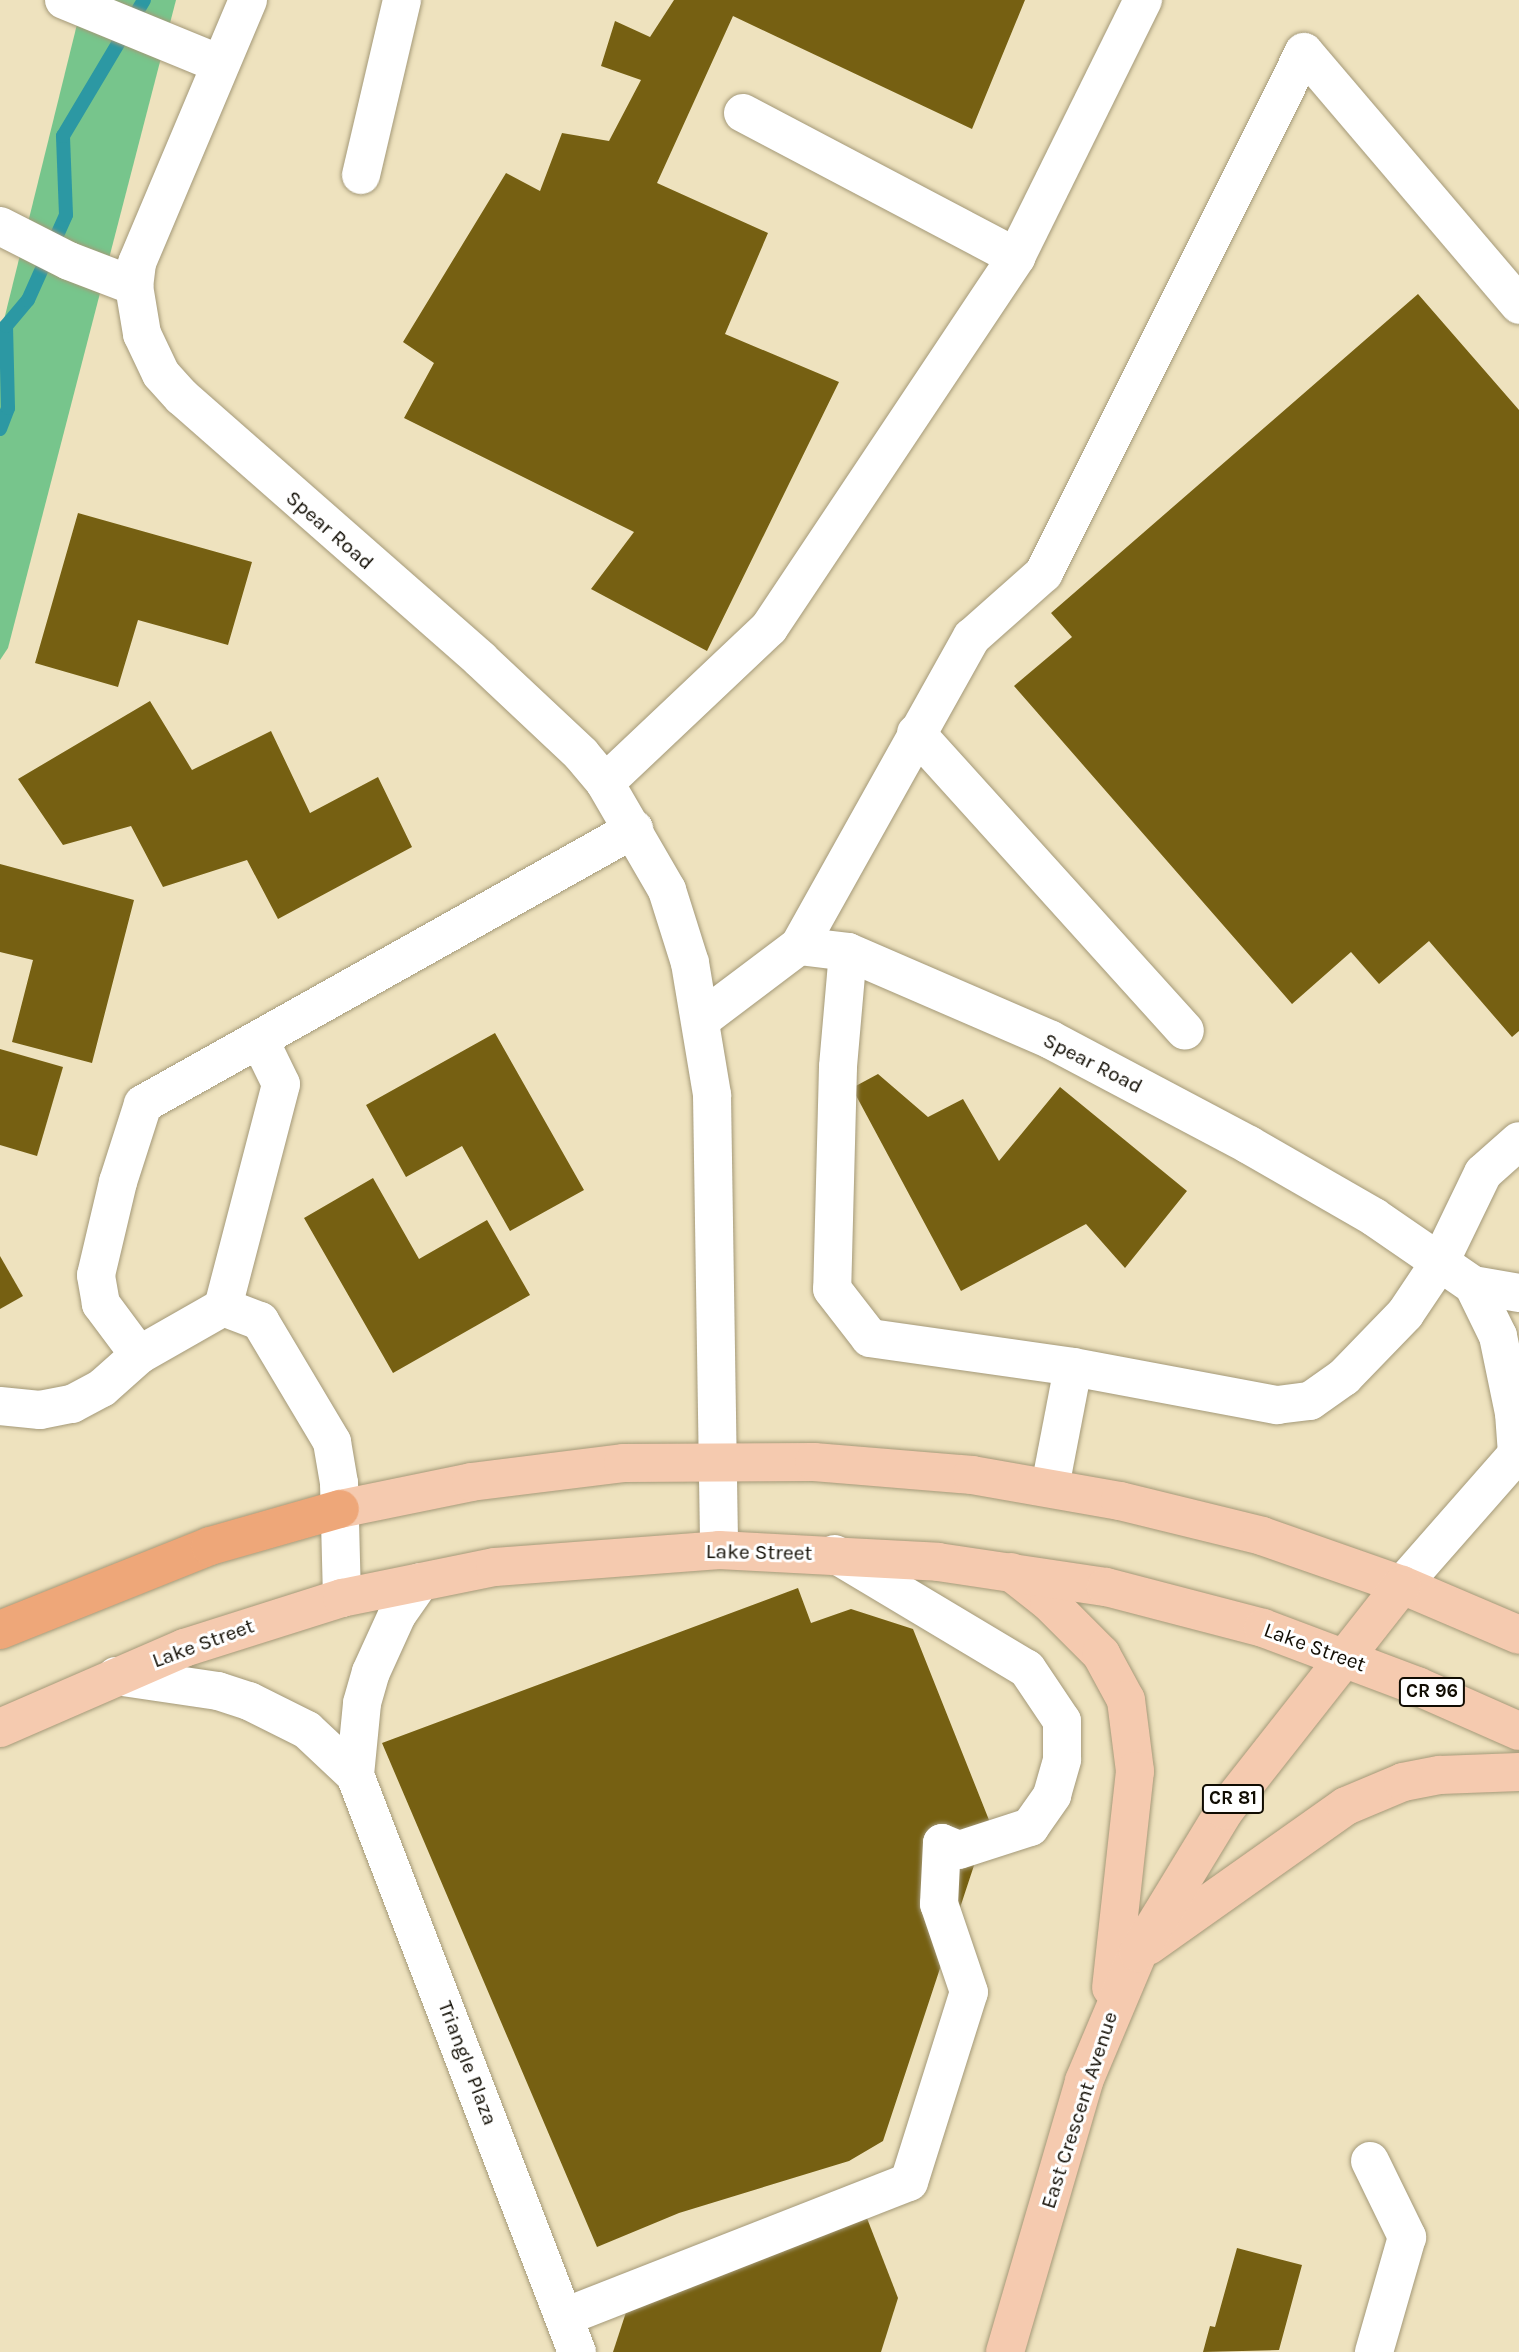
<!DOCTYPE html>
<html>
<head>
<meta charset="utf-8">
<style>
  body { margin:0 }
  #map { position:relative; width:1519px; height:2352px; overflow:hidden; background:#eee2be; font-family:Karla,sans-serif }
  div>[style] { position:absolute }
  .green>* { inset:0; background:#77c58c }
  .stream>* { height:14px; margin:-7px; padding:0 7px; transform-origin:7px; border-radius:7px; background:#2c98a3 }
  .building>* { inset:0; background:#766012 }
  .roads { filter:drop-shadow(0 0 2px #a49978) drop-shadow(0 0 2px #a49978) }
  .minor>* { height:38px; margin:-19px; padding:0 19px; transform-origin:19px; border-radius:19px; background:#fff }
  .major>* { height:38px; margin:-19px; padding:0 19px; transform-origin:19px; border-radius:19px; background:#f5caaf }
  .highway>* { height:38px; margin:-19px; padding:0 19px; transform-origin:19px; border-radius:19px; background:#eea779 }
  span { translate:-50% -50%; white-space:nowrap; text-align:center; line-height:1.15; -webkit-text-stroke:6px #fff; paint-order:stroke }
  .shield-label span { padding:2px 5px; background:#fff; border:2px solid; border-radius:5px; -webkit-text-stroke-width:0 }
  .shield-label { font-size:19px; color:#100c02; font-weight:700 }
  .street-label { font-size:21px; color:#100c02 }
</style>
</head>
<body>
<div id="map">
  <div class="green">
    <i style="clip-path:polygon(83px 0,176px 0,8px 648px,0 660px,0 336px)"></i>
  </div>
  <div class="stream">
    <i style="left:0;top:429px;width:22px;rotate:-69deg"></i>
    <i style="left:8px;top:408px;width:82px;rotate:-91.4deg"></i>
    <i style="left:6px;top:326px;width:34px;rotate:-50deg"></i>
    <i style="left:28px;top:300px;width:93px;rotate:-65.9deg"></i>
    <i style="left:66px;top:215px;width:79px;rotate:-92.2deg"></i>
    <i style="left:63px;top:136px;width:158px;rotate:-59.2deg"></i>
  </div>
  <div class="building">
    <i style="clip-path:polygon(674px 0,1025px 0,972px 129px,733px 16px,657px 183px,768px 233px,725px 334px,839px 382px,707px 651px,591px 589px,634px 532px,404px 418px,434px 363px,403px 342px,506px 173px,540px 191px,562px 133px,609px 141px,641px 80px,601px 66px,615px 21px,650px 37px)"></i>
    <i style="clip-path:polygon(1418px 294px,1519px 410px,1519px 1031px,1512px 1037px,1429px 941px,1379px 984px,1351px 952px,1292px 1004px,1014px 686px,1072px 637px,1051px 613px)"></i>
    <i style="clip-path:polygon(78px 513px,252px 562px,228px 645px,138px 620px,118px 687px,35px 663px)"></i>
    <i style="clip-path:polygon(150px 701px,192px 770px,271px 731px,310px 813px,378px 777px,412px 847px,278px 919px,247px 860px,163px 887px,131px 826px,63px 845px,18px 779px)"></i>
    <i style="clip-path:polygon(0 864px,134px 900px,92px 1063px,12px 1042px,33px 960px,0 952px)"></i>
    <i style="clip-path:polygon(495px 1033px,584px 1190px,510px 1231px,462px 1146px,406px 1177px,366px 1105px)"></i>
    <i style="clip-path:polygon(0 1049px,63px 1067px,37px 1156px,0 1145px)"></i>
    <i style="clip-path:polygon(878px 1074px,928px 1117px,963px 1099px,999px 1161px,1060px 1087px,1187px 1191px,1125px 1268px,1086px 1224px,961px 1291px,852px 1088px)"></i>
    <i style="clip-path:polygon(373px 1178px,419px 1259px,487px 1220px,530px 1295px,393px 1373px,304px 1218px)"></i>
    <i style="clip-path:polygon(0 1256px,23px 1296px,0 1309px)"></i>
    <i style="clip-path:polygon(798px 1588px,811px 1623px,851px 1609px,913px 1629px,989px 1820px,883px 2141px,849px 2161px,679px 2213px,597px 2247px,382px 1743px)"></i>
    <i style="clip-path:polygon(863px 2208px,898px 2298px,881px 2352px,613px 2352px,630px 2300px)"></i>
    <i style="clip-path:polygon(1237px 2248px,1302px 2265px,1279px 2350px,1203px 2352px,1210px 2326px,1215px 2327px)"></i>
  </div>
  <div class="roads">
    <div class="minor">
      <i style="left:64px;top:0;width:169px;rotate:22.3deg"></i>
      <i style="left:248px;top:0;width:285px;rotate:112.9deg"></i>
      <i style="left:137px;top:263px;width:23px;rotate:97deg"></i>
      <i style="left:134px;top:286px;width:49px;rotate:80.5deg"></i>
      <i style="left:142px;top:334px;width:44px;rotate:64.6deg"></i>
      <i style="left:161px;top:374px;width:31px;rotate:48deg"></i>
      <i style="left:182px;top:397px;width:397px;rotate:41.3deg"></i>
      <i style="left:480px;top:659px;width:139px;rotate:43.2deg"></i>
      <i style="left:581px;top:754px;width:38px;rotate:50deg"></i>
      <i style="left:605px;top:783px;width:124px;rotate:59.9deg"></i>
      <i style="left:667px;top:890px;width:77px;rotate:72.5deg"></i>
      <i style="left:690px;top:963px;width:134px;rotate:80.5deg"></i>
      <i style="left:712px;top:1095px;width:455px;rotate:89.1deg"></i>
      <i style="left:743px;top:113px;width:309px;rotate:27.8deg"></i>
      <i style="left:361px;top:175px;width:180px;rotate:-76.8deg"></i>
      <i style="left:0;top:226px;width:77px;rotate:26.9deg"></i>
      <i style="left:69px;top:261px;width:70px;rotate:21deg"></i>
      <i style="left:916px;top:733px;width:401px;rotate:47.9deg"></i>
      <i style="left:605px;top:783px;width:226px;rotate:-43.4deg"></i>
      <i style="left:769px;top:628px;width:446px;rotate:-56.3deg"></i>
      <i style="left:1016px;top:257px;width:287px;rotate:-63.7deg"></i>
      <i style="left:799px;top:946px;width:354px;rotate:-60.8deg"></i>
      <i style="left:972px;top:637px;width:96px;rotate:-41.6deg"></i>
      <i style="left:1044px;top:573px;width:582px;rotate:-63.48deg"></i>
      <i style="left:1304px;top:52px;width:332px;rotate:49.6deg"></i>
      <i style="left:848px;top:952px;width:115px;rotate:95deg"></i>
      <i style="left:838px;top:1067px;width:222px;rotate:91.5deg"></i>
      <i style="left:832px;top:1289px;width:62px;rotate:52.2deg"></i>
      <i style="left:870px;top:1338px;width:205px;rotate:8.1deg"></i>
      <i style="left:1073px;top:1367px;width:208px;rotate:10.6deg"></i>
      <i style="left:1277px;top:1405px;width:33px;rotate:-7deg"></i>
      <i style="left:1310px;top:1401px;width:42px;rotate:-35.2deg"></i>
      <i style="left:1344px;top:1377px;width:88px;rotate:-45.9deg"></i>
      <i style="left:1405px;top:1314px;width:63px;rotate:-56.1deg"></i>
      <i style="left:1440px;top:1262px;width:99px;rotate:-64.2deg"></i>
      <i style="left:1483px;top:1173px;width:48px;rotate:-41.6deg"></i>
      <i style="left:702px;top:1019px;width:121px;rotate:-37deg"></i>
      <i style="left:799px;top:946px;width:49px;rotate:7deg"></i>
      <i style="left:848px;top:952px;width:221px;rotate:23.4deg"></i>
      <i style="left:1051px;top:1040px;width:224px;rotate:27.9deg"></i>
      <i style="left:1249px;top:1145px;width:144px;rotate:29.9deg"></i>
      <i style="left:1374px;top:1217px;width:120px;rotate:34.5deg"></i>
      <i style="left:1473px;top:1285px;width:47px;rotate:9.9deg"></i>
      <i style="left:1473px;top:1285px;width:57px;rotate:63.9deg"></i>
      <i style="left:1498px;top:1336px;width:79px;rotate:78.3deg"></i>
      <i style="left:1514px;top:1413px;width:41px;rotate:85.8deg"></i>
      <i style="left:223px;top:1307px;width:40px;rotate:21deg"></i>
      <i style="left:260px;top:1321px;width:141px;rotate:59.2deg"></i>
      <i style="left:332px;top:1442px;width:42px;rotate:80.3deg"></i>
      <i style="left:339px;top:1483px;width:115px;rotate:88.5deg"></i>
      <i style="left:139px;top:1355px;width:64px;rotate:-126.7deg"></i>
      <i style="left:101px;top:1304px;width:29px;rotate:-100deg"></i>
      <i style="left:96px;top:1275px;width:96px;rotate:-76.7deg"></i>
      <i style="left:118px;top:1182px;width:82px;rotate:-72.2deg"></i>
      <i style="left:143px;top:1104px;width:563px;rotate:-29.25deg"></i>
      <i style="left:0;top:1406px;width:40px;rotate:5.7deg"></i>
      <i style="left:40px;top:1410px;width:33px;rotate:-11deg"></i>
      <i style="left:72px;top:1404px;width:34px;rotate:-28deg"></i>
      <i style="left:102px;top:1388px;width:50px;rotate:-41.7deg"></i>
      <i style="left:139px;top:1355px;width:97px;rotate:-29.7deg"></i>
      <i style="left:223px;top:1307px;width:230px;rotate:-75.4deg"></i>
      <i style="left:281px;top:1084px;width:48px;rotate:-116deg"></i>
      <i style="left:1050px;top:1487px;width:122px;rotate:-79.1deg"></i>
      <i style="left:1402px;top:1585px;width:177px;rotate:-48.7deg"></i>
      <i style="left:116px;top:1676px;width:103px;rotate:8.4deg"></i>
      <i style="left:218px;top:1691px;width:33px;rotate:18deg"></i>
      <i style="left:249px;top:1701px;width:65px;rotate:26.6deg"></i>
      <i style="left:307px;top:1730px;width:66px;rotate:43.2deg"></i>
      <i style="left:355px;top:1775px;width:618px;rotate:68.96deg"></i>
      <i style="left:355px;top:1775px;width:72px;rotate:-84.4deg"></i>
      <i style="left:362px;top:1703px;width:32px;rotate:-74deg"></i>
      <i style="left:371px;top:1672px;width:63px;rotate:-65.5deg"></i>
      <i style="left:397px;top:1615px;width:40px;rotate:-55.1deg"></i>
      <i style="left:1370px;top:2161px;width:85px;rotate:64deg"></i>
      <i style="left:1407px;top:2237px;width:120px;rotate:106deg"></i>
      <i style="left:567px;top:2316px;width:367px;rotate:-21.4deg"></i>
      <i style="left:909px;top:2182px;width:199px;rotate:-72.5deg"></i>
      <i style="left:969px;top:1992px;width:93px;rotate:-108.8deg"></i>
      <i style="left:939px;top:1904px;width:61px;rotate:-87.2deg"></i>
      <i style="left:942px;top:1843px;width:18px;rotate:22deg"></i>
      <i style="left:959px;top:1850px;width:75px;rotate:-17.9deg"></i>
      <i style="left:1030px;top:1827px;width:39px;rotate:-55deg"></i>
      <i style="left:1052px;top:1795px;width:37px;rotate:-74deg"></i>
      <i style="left:1062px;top:1759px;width:38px;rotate:-90deg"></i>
      <i style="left:1062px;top:1721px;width:63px;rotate:-123.9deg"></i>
      <i style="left:1027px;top:1669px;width:224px;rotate:-149.1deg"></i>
    </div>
    <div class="major">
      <i style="left:340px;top:1509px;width:134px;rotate:-11.6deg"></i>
      <i style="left:471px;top:1482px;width:153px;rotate:-7.1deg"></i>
      <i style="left:623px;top:1463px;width:191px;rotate:-0.3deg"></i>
      <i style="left:814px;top:1462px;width:159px;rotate:4.7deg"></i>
      <i style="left:972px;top:1475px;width:150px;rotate:10deg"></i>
      <i style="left:1120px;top:1501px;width:146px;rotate:13.8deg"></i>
      <i style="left:1262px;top:1536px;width:148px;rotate:19.3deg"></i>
      <i style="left:1402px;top:1585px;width:127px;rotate:23.1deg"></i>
      <i style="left:1011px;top:1572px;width:48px;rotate:38.3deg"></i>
      <i style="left:1049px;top:1602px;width:74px;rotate:45deg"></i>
      <i style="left:1101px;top:1654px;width:52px;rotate:61.5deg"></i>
      <i style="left:1126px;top:1700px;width:72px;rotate:82.8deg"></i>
      <i style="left:1135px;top:1771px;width:218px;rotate:96.3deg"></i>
      <i style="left:0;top:1728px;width:201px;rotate:-23.5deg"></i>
      <i style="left:184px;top:1648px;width:166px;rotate:-17.6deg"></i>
      <i style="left:342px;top:1598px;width:156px;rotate:-11.5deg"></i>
      <i style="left:495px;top:1567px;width:225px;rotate:-4.3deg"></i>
      <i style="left:719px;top:1550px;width:219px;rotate:3.1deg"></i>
      <i style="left:938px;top:1562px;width:170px;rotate:8.5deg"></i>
      <i style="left:1106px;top:1587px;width:162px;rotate:14.6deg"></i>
      <i style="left:1263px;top:1628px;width:165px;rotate:20.6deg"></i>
      <i style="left:1417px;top:1686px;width:111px;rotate:23.8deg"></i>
      <i style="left:1148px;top:1946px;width:242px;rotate:-35.3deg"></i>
      <i style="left:1346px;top:1806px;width:62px;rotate:-22.8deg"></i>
      <i style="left:1403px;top:1782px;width:38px;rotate:-11deg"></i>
      <i style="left:1440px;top:1775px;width:79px;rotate:-2.2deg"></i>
      <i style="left:1005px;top:2352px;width:282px;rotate:-73.7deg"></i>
      <i style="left:1084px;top:2081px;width:139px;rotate:-67.1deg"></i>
      <i style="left:1138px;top:1953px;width:167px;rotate:-58.7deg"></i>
      <i style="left:1225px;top:1810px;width:286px;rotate:-51.8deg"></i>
    </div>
    <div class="highway">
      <i style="left:0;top:1630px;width:226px;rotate:-21.8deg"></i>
      <i style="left:210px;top:1546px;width:135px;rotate:-15.9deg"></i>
    </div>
  </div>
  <div class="shield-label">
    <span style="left:1432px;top:1692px">CR 96</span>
    <span style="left:1233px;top:1799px">CR 81</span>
  </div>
  <div class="street-label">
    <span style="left:330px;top:530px;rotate:41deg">Spear Road</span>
    <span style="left:1093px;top:1063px;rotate:27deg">Spear Road</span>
    <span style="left:759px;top:1552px;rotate:1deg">Lake Street</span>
    <span style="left:203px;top:1643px;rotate:-20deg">Lake Street</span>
    <span style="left:1315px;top:1647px;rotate:20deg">Lake Street</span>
    <span style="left:468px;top:2063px;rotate:69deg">Triangle Plaza</span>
    <span style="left:1079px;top:2110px;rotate:-72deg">East Crescent Avenue</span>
  </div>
</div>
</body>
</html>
